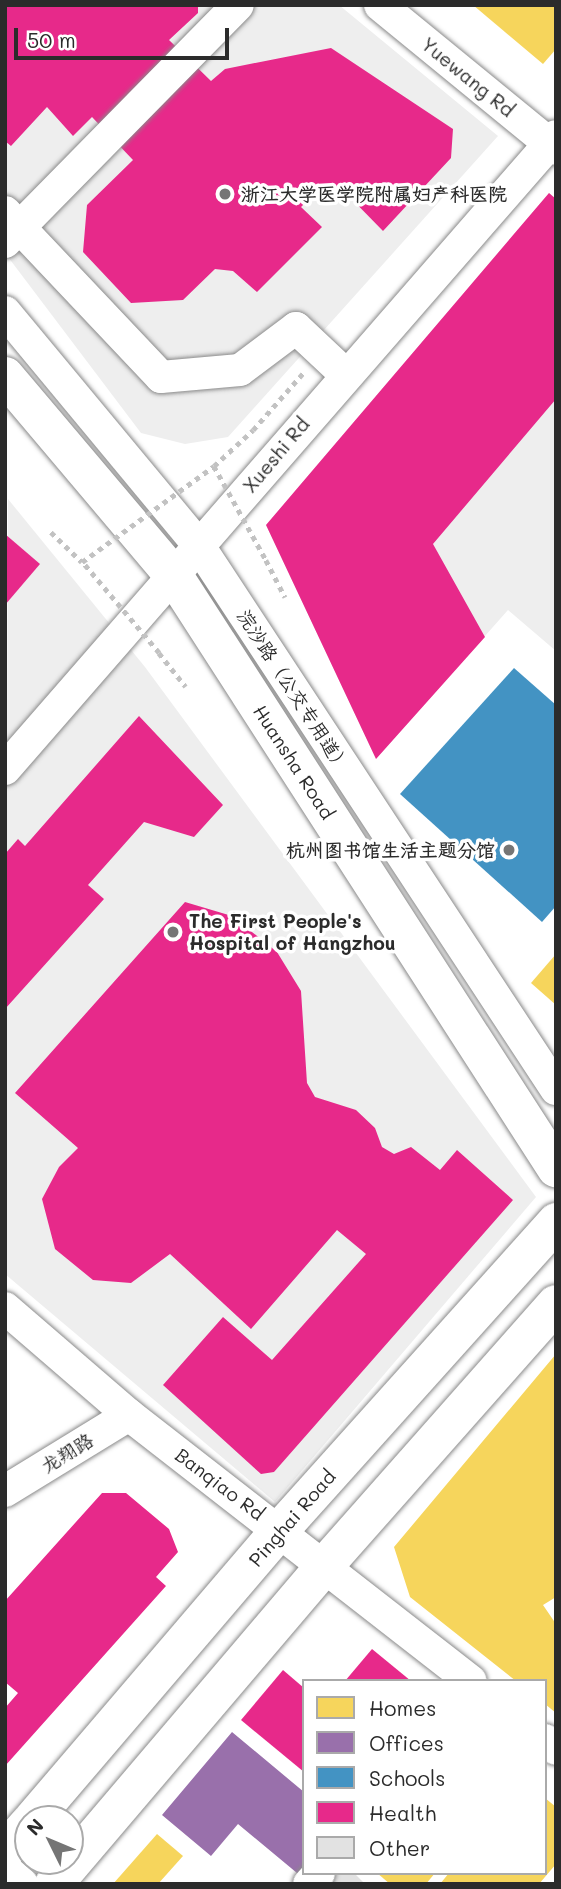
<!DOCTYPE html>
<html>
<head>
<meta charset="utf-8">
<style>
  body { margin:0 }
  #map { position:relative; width:561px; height:1889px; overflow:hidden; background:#fff; font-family:Mali,"LXGW WenKai TC",sans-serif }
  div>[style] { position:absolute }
  .built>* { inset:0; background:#eee }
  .homes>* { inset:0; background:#f6d55c }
  .offices>* { inset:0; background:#9970ab }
  .schools>* { inset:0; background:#4393c3 }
  .health>* { inset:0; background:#e7298a }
  .building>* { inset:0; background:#e2e2e2 }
  .path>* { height:4.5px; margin-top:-2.25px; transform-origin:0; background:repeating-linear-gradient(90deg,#c2c2c2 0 5px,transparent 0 10px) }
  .roads { filter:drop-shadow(0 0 2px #8a8a8a) drop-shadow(0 0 2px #8a8a8a) }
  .minor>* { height:32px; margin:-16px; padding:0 16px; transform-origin:16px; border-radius:16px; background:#fff }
  .major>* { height:38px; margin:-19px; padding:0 19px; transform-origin:19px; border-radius:19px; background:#fff }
  .path-bridge>* { height:4.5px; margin-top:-2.25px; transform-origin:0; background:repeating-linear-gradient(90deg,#c2c2c2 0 5px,transparent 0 10px) }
  .dots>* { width:19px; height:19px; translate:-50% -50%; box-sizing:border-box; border:4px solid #fff; border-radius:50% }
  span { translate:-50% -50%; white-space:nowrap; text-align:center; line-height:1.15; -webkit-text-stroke:7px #fff; paint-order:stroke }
  .street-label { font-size:19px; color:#2b2b2b }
  .poi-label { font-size:19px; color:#2b2b2b; font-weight:700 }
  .left { translate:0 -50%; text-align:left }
  .right { translate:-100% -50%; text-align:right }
  .frame { position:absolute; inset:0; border:7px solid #2b2b2b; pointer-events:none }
  .legend { position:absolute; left:302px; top:1679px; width:245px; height:196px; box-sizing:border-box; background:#fff; border:2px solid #aaa; margin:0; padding:9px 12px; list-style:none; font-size:21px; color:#2b2b2b }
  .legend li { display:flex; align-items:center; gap:14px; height:35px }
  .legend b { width:35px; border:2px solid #aaa }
  .north { position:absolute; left:14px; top:1805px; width:70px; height:70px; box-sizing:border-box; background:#fff; border:2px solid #aaa; border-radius:50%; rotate:313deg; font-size:19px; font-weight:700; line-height:28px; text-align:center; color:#2b2b2b }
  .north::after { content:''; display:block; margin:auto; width:24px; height:32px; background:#757575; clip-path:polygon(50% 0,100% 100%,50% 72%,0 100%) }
  .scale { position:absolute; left:14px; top:28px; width:215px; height:32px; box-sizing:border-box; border:4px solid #2b2b2b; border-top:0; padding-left:9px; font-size:21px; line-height:24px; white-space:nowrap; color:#2b2b2b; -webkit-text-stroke:5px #fff; paint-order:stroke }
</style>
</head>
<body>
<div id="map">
  <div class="built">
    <i style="clip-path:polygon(5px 5px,339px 5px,498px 136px,228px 437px,185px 444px,141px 433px,5px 253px)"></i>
    <i style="clip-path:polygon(549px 193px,556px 199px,556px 651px,508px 610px,376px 759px,266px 525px)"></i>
    <i style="clip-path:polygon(8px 499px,145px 667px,536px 1197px,275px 1502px,5px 1274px)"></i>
  </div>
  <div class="homes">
    <i style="clip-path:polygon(473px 5px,556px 5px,556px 49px,543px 64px)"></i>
    <i style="clip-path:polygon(556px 954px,556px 1005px,531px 983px)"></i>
    <i style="clip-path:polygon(556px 1354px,556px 1597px,543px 1605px,556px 1624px,556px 1713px,545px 1704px,545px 1681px,516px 1681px,410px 1597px,394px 1547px)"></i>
    <i style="clip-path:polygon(545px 1798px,556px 1807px,556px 1864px,539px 1884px,440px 1884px,449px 1873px,545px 1873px)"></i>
    <i style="clip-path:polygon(157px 1834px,183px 1856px,158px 1884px,113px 1884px)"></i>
    <i style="clip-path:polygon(377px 1873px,435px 1873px,426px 1884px,390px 1884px)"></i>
  </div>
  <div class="offices">
    <i style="clip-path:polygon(232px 1732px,304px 1792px,303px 1878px,238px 1824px,211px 1856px,162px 1815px)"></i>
  </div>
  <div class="schools">
    <i style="clip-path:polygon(514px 668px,556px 705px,556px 906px,542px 922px,400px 794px)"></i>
  </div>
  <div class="health">
    <i style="clip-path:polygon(5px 5px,198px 5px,198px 13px,169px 40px,211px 81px,225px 69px,331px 48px,453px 129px,451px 158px,383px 231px,339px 186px,326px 196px,308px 200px,301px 207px,322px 227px,257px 292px,233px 271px,215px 269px,183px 300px,131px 303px,83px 252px,87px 205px,133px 160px,92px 117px,73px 136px,47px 107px,11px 146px,5px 141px)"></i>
    <i style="clip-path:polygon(549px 193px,556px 199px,556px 399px,433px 544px,485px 637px,376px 759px,266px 525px)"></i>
    <i style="clip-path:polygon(5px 534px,40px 564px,5px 605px)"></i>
    <i style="clip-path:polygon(139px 716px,223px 805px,194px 837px,144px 822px,88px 885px,104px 899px,5px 1009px,5px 854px,18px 839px,25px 846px)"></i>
    <i style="clip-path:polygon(185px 902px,232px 916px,277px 952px,301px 991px,307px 1083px,315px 1097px,356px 1110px,375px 1128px,382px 1147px,394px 1154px,411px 1147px,440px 1170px,457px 1150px,513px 1200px,274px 1472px,261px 1474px,163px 1385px,223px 1317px,272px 1360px,366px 1254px,337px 1230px,251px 1329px,170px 1254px,131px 1283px,93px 1280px,55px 1249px,42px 1199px,59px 1167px,78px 1148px,15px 1093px)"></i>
    <i style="clip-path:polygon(102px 1493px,126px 1493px,169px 1529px,178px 1552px,156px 1577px,166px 1586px,5px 1766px,5px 1708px,18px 1693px,5px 1682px,5px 1601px)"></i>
    <i style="clip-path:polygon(372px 1649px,411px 1681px,345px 1681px)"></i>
    <i style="clip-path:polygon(283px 1670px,304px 1688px,304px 1772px,241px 1720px)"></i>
  </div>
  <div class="building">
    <i style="clip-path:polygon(328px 1873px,354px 1873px,365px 1884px,319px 1884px)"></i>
  </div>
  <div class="path">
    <i style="left:214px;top:466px;width:53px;rotate:-42.7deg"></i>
    <i style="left:253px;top:430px;width:76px;rotate:-48.7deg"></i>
    <i style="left:51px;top:532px;width:43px;rotate:44.1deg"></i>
    <i style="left:266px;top:560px;width:42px;rotate:62.8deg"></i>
    <i style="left:159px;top:653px;width:43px;rotate:51.5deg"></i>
  </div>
  <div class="roads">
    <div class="minor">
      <i style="left:380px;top:5px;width:227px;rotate:39.3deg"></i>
      <i style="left:5px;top:212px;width:227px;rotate:46.6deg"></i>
      <i style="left:161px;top:377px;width:79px;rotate:-5.1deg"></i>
      <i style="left:240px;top:370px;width:70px;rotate:-36.9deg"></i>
      <i style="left:296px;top:328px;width:67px;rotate:43.2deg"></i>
      <i style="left:5px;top:242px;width:332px;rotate:-45.5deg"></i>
      <i style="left:5px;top:312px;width:304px;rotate:50.3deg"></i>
      <i style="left:199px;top:546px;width:650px;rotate:56.68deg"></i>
      <i style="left:5px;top:769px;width:839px;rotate:-48.96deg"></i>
      <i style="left:5px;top:1308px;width:164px;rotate:40.8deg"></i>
      <i style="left:129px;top:1415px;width:433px;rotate:37.9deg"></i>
      <i style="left:5px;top:1491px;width:145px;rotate:-31.5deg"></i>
      <i style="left:545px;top:1740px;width:14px;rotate:39deg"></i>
      <i style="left:5px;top:1869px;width:23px;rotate:41deg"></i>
      <i style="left:309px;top:1884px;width:15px;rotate:-48deg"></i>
    </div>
    <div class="major">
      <i style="left:5px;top:376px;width:262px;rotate:49.8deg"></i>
      <i style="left:174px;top:576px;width:705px;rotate:57.17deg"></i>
      <i style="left:33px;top:1819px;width:380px;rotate:-49.5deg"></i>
      <i style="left:280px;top:1530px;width:414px;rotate:-48.1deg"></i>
      <i style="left:5px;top:1851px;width:35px;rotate:-49deg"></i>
      <i style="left:54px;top:1884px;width:420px;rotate:-49.6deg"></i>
      <i style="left:326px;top:1564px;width:347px;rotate:-48.5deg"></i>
    </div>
  </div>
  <div class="path-bridge">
    <i style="left:159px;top:653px;width:119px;rotate:-130.2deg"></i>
    <i style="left:82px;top:562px;width:163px;rotate:-36deg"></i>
    <i style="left:214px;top:466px;width:107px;rotate:61deg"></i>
  </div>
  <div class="dots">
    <i style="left:225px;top:194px;background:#757575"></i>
    <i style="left:509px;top:850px;background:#757575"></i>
    <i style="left:173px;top:932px;background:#757575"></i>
  </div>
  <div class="street-label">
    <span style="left:468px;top:77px;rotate:39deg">Yuewang Rd</span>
    <span style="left:276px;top:455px;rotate:-50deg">Xueshi Rd</span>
    <span style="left:294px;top:691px;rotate:57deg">浣沙路（公交专用道）</span>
    <span style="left:294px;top:762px;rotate:57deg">Huansha Road</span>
    <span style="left:67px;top:1453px;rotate:-32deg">龙翔路</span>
    <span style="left:220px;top:1484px;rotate:37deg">Banqiao Rd</span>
    <span style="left:292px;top:1518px;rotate:-49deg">Pinghai Road</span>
  </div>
  <div class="poi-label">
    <span class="left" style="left:241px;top:194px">浙江大学医学院附属妇产科医院</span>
    <span class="right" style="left:495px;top:850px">杭州图书馆生活主题分馆</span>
    <span class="left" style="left:189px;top:932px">The First People's<br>Hospital of Hangzhou</span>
  </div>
  <div class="frame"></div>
  <ul class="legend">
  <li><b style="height:19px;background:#f6d55c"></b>Homes</li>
  <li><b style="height:19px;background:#9970ab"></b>Offices</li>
  <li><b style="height:19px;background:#4393c3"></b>Schools</li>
  <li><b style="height:19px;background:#e7298a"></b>Health</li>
  <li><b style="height:19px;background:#e2e2e2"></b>Other</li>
  </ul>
  <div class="north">N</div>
  <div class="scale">50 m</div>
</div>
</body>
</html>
